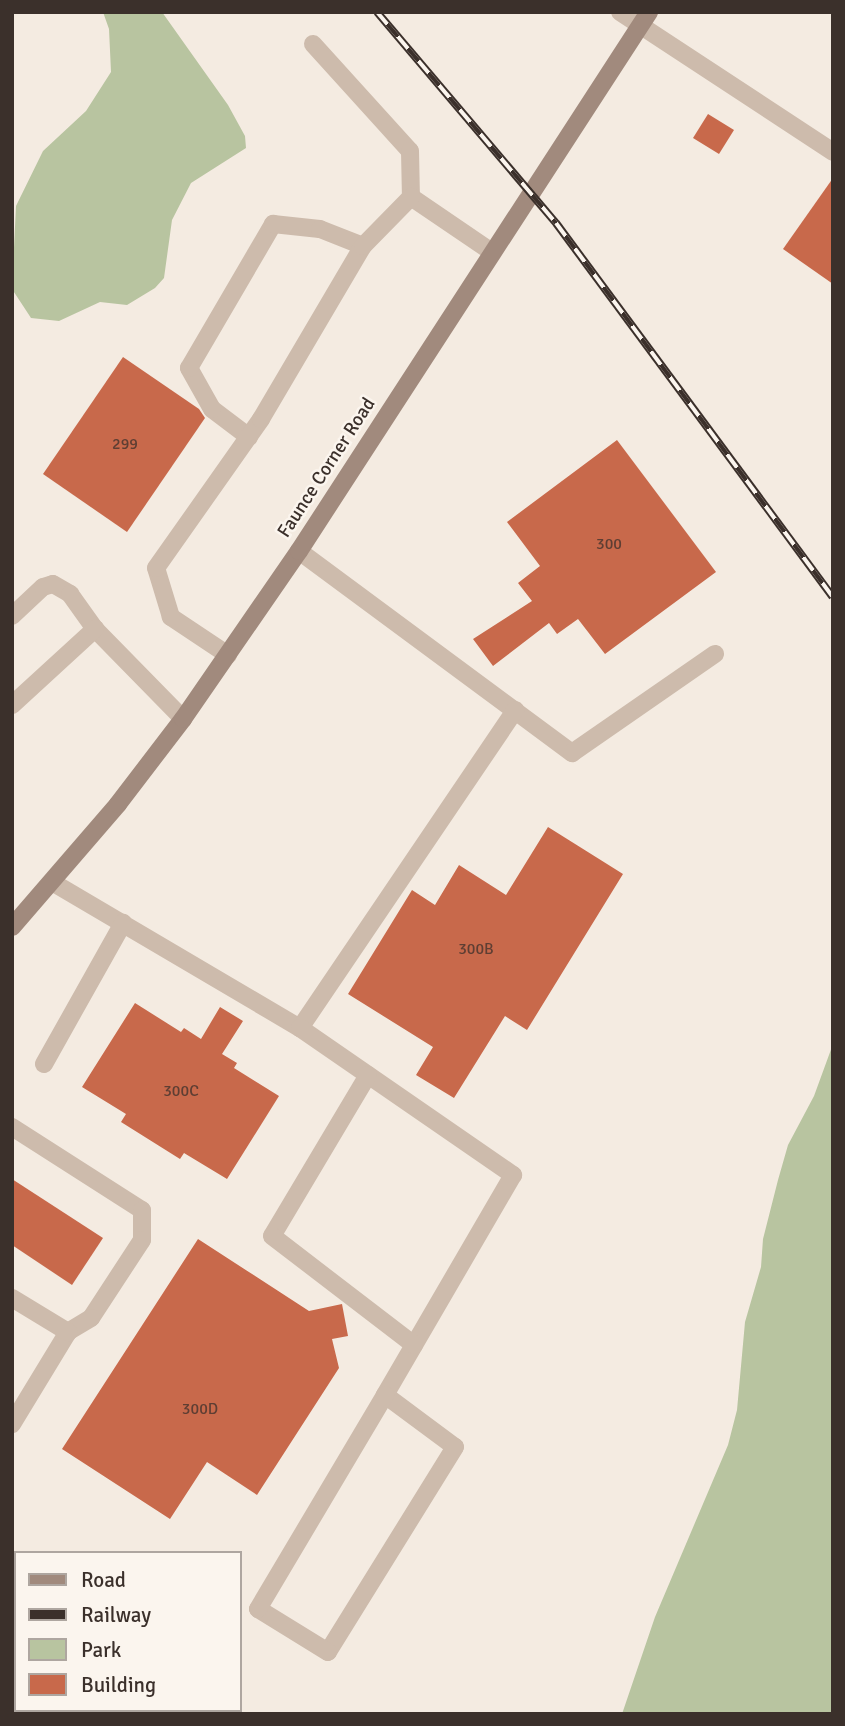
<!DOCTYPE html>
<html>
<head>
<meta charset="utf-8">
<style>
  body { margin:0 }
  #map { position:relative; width:845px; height:1726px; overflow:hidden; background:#f4ebe1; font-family:Signika,sans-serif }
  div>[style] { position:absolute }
  .green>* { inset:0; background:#b8c4a0 }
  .building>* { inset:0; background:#c8694b }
  .lane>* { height:18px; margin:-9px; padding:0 9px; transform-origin:9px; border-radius:9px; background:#cdbbac }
  .secondary>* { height:18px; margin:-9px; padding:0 9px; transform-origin:9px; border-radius:9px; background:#a18a7d }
  .rail>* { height:8px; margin-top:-4px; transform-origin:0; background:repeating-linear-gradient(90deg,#fbf5ee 0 16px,#3b302b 0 32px); box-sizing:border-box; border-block:2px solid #3b302b }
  span { translate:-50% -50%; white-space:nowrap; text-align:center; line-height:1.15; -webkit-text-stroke:5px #fbf5ee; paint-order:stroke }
  .number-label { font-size:16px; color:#5e3e33 }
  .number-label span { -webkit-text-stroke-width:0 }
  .street-label { font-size:19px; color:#3b302b }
  .frame { position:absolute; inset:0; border:14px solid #3b302b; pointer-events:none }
  .legend { position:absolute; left:14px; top:1551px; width:228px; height:161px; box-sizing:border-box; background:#fbf5ee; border:2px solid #aea6a0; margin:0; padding:9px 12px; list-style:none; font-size:21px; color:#3b302b }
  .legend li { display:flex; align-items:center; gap:14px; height:35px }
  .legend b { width:35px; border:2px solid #aea6a0 }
</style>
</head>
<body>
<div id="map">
  <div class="green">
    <i style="clip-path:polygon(103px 12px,162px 12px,228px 105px,245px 136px,246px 148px,191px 183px,172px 220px,164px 278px,155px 288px,127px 305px,100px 302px,59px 321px,31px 318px,12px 289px,16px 206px,43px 151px,86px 111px,111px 72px,109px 29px)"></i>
    <i style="clip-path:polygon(833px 1044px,833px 1714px,622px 1714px,655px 1617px,728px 1445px,737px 1410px,745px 1322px,761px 1267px,763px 1239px,778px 1180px,788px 1145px,814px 1096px)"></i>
  </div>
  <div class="building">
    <i style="clip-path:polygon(708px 114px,734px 130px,719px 154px,693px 138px)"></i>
    <i style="clip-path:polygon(833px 178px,833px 284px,783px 249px)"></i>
    <i style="clip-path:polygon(123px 357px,199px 409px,205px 418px,127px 532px,43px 474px)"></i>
    <i style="clip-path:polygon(617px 440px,716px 572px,605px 654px,578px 619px,557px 634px,549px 623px,493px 666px,473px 639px,532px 601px,518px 583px,540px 566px,507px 522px)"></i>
    <i style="clip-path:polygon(548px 827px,623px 874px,527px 1030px,505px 1016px,454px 1098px,416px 1075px,433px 1047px,348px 994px,412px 890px,435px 905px,459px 865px,506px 895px)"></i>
    <i style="clip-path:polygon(135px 1003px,181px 1032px,184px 1028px,201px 1039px,220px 1007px,243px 1021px,222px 1054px,237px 1063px,234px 1068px,279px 1096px,227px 1179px,184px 1153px,180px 1159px,121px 1122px,126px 1114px,82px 1087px)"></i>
    <i style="clip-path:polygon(12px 1179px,103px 1238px,72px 1285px,12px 1245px)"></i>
    <i style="clip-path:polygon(198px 1239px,309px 1311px,342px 1304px,348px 1336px,332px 1339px,339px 1368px,257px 1495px,207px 1462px,170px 1519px,62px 1449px)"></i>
  </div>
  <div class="lane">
    <i style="left:620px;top:12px;width:255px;rotate:33.3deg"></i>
    <i style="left:313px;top:44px;width:144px;rotate:47.8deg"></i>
    <i style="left:410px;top:151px;width:46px;rotate:88.8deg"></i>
    <i style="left:411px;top:197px;width:98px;rotate:34.2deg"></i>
    <i style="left:249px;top:437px;width:46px;rotate:-142.9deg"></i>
    <i style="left:212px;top:409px;width:47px;rotate:-119.3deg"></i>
    <i style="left:189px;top:368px;width:167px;rotate:-59.7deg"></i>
    <i style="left:273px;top:224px;width:47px;rotate:6.1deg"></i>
    <i style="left:320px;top:229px;width:46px;rotate:21.6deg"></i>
    <i style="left:299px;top:551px;width:340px;rotate:36.5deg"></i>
    <i style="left:572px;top:753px;width:174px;rotate:-34.7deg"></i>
    <i style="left:12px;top:616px;width:42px;rotate:-43.1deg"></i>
    <i style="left:43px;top:587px;width:10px;rotate:-17deg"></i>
    <i style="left:53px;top:584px;width:20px;rotate:30deg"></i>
    <i style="left:70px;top:594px;width:43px;rotate:54.5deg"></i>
    <i style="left:95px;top:629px;width:126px;rotate:45.6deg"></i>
    <i style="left:228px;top:655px;width:69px;rotate:-146.3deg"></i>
    <i style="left:171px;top:617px;width:51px;rotate:-107deg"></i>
    <i style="left:156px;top:568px;width:182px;rotate:-54.8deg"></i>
    <i style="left:261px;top:419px;width:201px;rotate:-59.5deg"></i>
    <i style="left:363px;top:246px;width:69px;rotate:-45.6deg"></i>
    <i style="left:12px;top:705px;width:113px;rotate:-42.5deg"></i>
    <i style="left:52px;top:882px;width:288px;rotate:30.5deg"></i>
    <i style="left:300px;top:1028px;width:384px;rotate:-55.9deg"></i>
    <i style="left:300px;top:1028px;width:259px;rotate:34.6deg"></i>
    <i style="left:513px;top:1175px;width:255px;rotate:120.2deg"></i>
    <i style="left:385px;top:1395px;width:87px;rotate:36.6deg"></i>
    <i style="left:455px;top:1447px;width:241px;rotate:121.8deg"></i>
    <i style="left:328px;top:1652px;width:82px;rotate:-148.4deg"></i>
    <i style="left:258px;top:1609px;width:249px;rotate:-59.3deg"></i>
    <i style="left:44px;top:1064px;width:162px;rotate:-60.7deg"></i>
    <i style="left:368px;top:1075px;width:187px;rotate:120.8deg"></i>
    <i style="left:272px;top:1236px;width:179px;rotate:37.5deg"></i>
    <i style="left:12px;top:1127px;width:154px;rotate:32.6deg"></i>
    <i style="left:142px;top:1210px;width:30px;rotate:90deg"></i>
    <i style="left:142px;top:1240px;width:93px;rotate:123.2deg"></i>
    <i style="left:91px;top:1318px;width:27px;rotate:149deg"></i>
    <i style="left:68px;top:1332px;width:108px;rotate:121.3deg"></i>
    <i style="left:12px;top:1298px;width:66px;rotate:31.3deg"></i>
  </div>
  <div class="secondary">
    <i style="left:12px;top:927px;width:162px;rotate:-49.2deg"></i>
    <i style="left:118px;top:804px;width:107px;rotate:-52.6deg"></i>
    <i style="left:183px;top:719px;width:204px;rotate:-55.4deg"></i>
    <i style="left:299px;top:551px;width:643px;rotate:-57deg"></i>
  </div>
  <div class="rail">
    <i style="left:377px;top:12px;width:277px;rotate:49.7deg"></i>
    <i style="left:556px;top:223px;width:465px;rotate:53.5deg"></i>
  </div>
  <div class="number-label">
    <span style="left:125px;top:444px">299</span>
    <span style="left:609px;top:544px">300</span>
    <span style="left:476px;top:949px">300B</span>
    <span style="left:181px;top:1091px">300C</span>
    <span style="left:200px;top:1409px">300D</span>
  </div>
  <div class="street-label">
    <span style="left:327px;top:468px;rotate:-57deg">Faunce Corner Road</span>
  </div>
  <div class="frame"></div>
  <ul class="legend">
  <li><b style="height:9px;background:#a18a7d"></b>Road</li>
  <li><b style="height:9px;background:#3b302b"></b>Railway</li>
  <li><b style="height:19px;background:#b8c4a0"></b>Park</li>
  <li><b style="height:19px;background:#c8694b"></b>Building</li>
  </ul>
</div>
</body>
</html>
